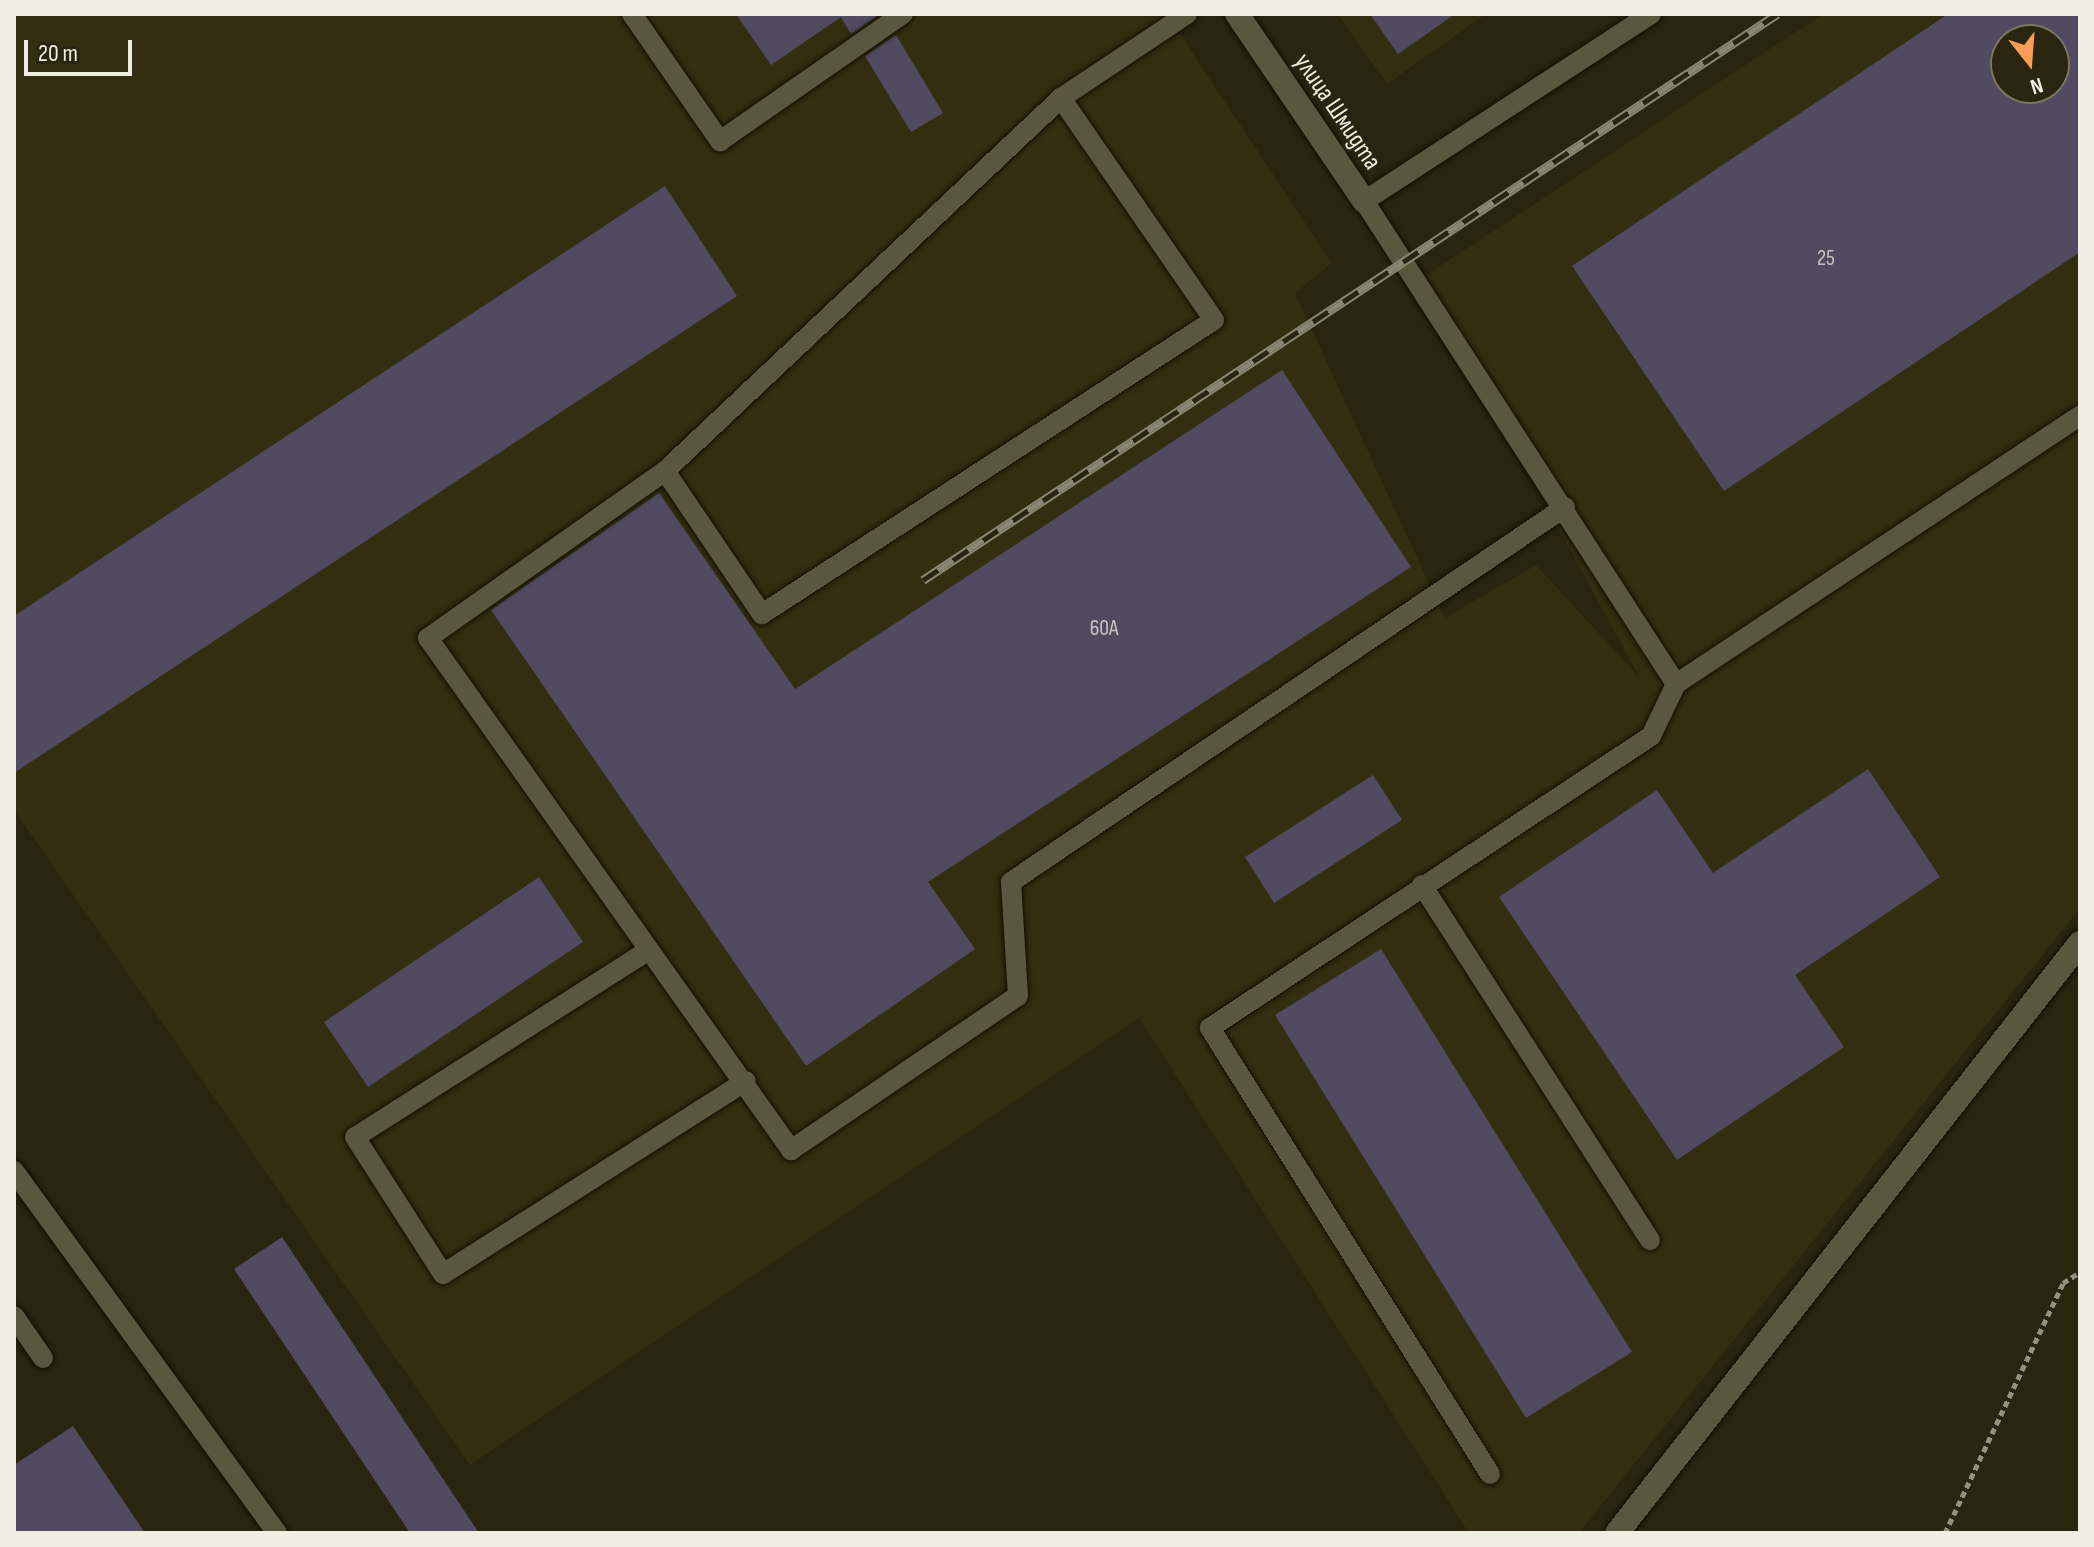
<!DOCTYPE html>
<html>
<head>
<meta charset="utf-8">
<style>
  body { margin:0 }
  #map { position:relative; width:2094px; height:1547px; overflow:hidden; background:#29250e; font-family:"Sofia Sans Condensed",sans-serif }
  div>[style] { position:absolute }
  .built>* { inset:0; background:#332e0f }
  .building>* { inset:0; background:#504b61 }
  .path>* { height:5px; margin-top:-2.5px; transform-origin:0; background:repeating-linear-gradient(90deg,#94917f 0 6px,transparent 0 10px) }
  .roads { filter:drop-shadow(0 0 2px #120e00) drop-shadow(0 0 2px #120e00) }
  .lane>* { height:20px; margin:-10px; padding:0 10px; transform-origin:10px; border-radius:10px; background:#5b563e }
  .street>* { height:24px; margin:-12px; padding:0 12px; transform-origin:12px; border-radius:12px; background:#5b563e }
  .rail>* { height:9px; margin-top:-4.5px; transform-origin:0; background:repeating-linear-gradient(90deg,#29250e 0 18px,#898674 0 36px); box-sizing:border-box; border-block:2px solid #898674 }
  span { translate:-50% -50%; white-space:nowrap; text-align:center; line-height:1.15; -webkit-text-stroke:6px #29250e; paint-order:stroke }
  .number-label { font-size:22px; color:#c8c5c0 }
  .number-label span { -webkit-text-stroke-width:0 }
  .street-label { font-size:26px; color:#f0eee0 }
  .frame { position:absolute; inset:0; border:16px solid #f0eee0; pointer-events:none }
  .north { position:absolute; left:1990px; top:24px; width:80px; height:80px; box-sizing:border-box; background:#29250e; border:2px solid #797562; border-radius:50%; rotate:163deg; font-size:22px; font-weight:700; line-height:32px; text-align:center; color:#f0eee0 }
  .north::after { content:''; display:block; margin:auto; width:28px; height:36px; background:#fd9d55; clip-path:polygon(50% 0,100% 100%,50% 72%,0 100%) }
  .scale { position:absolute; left:24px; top:40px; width:108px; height:36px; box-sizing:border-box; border:4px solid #f0eee0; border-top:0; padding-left:10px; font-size:24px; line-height:28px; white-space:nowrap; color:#f0eee0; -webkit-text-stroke:6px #29250e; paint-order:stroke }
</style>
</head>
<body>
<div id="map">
  <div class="built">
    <i style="clip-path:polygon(evenodd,14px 14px,1167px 14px,1332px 263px,1295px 293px,1445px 618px,1536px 565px,1640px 678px,1422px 278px,1823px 14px,2080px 14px,2080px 908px,1579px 1533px,1469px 1533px,1139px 1018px,470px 1465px,14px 810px,14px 14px,2006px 40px,2054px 40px,2054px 88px,2006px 88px,2006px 40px)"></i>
    <i style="clip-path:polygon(1337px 14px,1486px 14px,1387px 84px)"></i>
  </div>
  <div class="building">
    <i style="clip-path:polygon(736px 14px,880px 14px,851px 34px,841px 17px,771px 65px)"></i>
    <i style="clip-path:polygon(1370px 14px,1455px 14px,1398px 54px)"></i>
    <i style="clip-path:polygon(evenodd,1948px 14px,2080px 14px,2080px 252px,1724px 491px,1572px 266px,1948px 14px,2006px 40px,2054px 40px,2054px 88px,2006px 88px,2006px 40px)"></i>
    <i style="clip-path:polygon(896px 35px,943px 113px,911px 132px,865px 56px)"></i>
    <i style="clip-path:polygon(665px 186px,737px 296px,14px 773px,14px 616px)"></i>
    <i style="clip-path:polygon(1282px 370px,1411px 567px,928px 882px,975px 949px,806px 1066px,491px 610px,659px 493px,795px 689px)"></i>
    <i style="clip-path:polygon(1868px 769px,1940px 877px,1795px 975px,1844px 1047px,1677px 1160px,1499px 897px,1657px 790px,1713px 873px)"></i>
    <i style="clip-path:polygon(1373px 775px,1402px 820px,1274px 903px,1245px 857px)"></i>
    <i style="clip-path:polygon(539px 877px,583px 942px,368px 1087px,324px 1022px)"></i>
    <i style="clip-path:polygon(1381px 949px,1632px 1352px,1526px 1418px,1275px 1015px)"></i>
    <i style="clip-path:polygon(282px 1237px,479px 1533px,410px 1533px,234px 1269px)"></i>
    <i style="clip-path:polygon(73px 1426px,145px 1533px,14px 1533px,14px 1465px)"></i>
  </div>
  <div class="path">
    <i style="left:1945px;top:1533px;width:276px;rotate:-64.7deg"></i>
    <i style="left:2063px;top:1283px;width:20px;rotate:-33deg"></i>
  </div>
  <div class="roads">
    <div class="lane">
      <i style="left:632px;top:14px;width:155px;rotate:55.3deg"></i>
      <i style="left:720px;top:141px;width:223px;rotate:-34.8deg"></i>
      <i style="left:1187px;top:14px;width:151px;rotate:146.3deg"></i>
      <i style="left:1061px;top:98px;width:544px;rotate:136.71deg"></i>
      <i style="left:665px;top:471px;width:290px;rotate:144.8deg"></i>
      <i style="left:428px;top:638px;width:628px;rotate:54.66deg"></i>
      <i style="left:791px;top:1150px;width:274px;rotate:-34.2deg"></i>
      <i style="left:1018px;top:996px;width:114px;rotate:-93.5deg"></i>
      <i style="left:1011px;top:882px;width:669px;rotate:-34.09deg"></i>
      <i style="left:1651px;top:14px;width:343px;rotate:146.9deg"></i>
      <i style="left:1364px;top:201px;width:575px;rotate:57.14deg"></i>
      <i style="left:1676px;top:684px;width:485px;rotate:-33.6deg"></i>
      <i style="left:665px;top:471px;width:173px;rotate:55.9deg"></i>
      <i style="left:762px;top:614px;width:539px;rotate:-33.04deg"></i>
      <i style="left:1214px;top:320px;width:270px;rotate:-124.6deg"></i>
      <i style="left:1422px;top:885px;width:422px;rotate:57.3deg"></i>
      <i style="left:649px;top:950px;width:348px;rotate:147.5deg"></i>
      <i style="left:355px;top:1137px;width:163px;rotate:57.3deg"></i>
      <i style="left:443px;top:1274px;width:359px;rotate:-32.5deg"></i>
      <i style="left:14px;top:1171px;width:447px;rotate:54deg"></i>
      <i style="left:14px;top:1316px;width:51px;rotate:55.4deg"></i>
      <i style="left:1490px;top:1474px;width:527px;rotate:-122.12deg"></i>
      <i style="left:1210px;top:1028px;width:529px;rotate:-33.51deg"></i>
      <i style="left:1651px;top:736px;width:58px;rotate:-64.3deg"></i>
    </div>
    <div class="street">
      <i style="left:1237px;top:14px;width:226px;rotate:55.8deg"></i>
      <i style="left:1617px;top:1533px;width:750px;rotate:-51.88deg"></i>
    </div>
  </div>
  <div class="rail">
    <i style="left:923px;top:580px;width:1025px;rotate:-33.53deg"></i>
  </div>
  <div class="number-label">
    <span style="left:1826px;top:259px">25</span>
    <span style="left:1104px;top:629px">60А</span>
  </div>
  <div class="street-label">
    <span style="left:1337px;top:112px;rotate:56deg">улица Шмидта</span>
  </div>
  <div class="frame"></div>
  <div class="north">N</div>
  <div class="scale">20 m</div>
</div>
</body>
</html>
